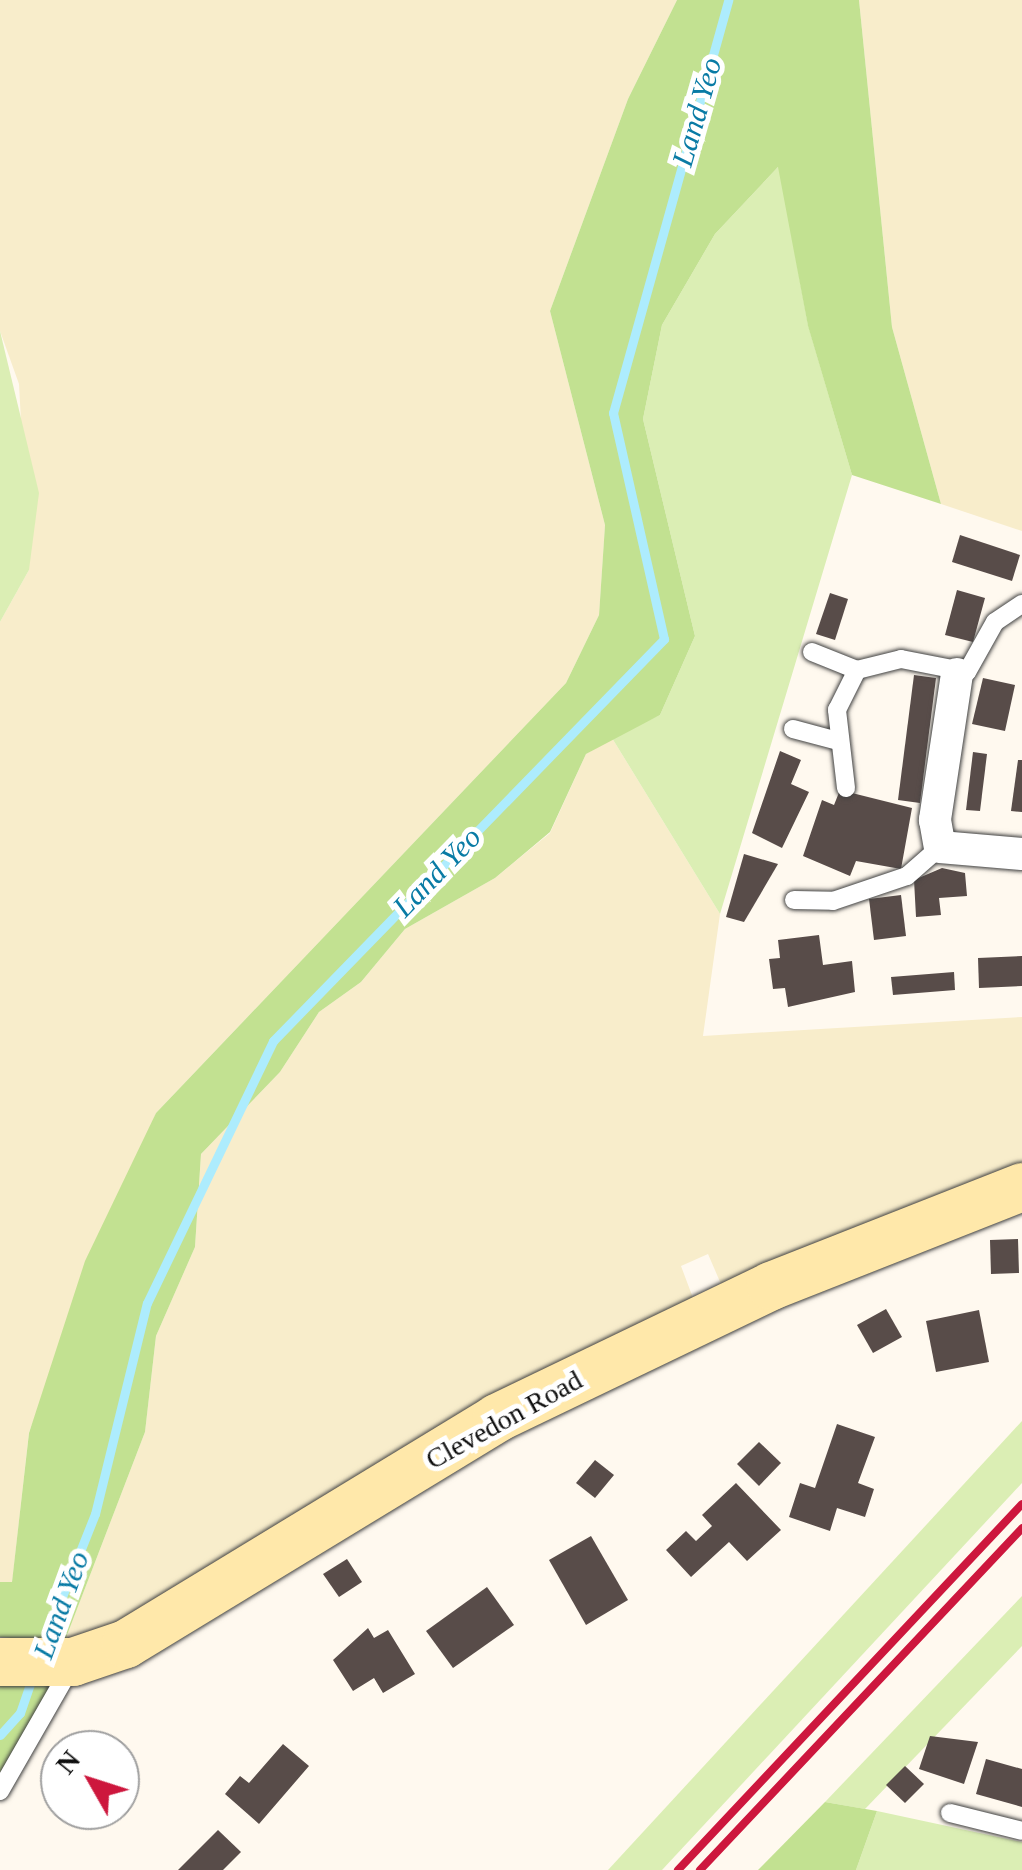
<!DOCTYPE html>
<html>
<head>
<meta charset="utf-8">
<style>
  body { margin:0 }
  #map { position:relative; width:1022px; height:1870px; overflow:hidden; background:#fff9ef; font-family:Georgia,serif }
  div>[style] { position:absolute }
  .farmland>* { inset:0; background:#f8edcb }
  .green>* { inset:0; background:#dbeeb4 }
  .forest>* { inset:0; background:#c2e191 }
  .stream>* { height:9px; margin:-4.5px; padding:0 4.5px; transform-origin:4.5px; border-radius:4.5px; background:#adecfd }
  .building>* { inset:0; background:#584c49 }
  .roads { filter:drop-shadow(0 0 2px #414141) drop-shadow(0 0 2px #414141) }
  .lane>* { height:18px; margin:-9px; padding:0 9px; transform-origin:9px; border-radius:9px; background:#fff }
  .street>* { height:32px; margin:-16px; padding:0 16px; transform-origin:16px; border-radius:16px; background:#fff }
  .secondary>* { height:48px; margin:-24px; padding:0 24px; transform-origin:24px; border-radius:24px; background:#ffe8aa }
  .rail>* { height:8px; margin:-4px; padding:0 4px; transform-origin:4px; border-radius:4px; background:#cd173d }
  span { translate:-50% -50%; white-space:nowrap; text-align:center; line-height:1.15; -webkit-text-stroke:10px #fff; paint-order:stroke }
  .street-label { font-size:28px; color:#0e0e0e }
  .water-label { font-size:30px; color:#097ba5; font-style:italic }
  .north { position:absolute; left:40px; top:1730px; width:100px; height:100px; box-sizing:border-box; background:#fff; border:2px solid #9f9f9f; border-radius:50%; rotate:309deg; font-size:28px; font-weight:700; line-height:40px; text-align:center; color:#0e0e0e }
  .north::after { content:''; display:block; margin:auto; width:35px; height:45px; background:#cd173d; clip-path:polygon(50% 0,100% 100%,50% 72%,0 100%) }
</style>
</head>
<body>
<div id="map">
  <div class="farmland">
    <i style="clip-path:polygon(0 0,677px 0,628px 99px,550px 311px,605px 525px,599px 615px,566px 683px,156px 1113px,29px 1432px,12px 1583px,0 1582px,0 622px,29px 570px,19px 384px,0 331px)"></i>
    <i style="clip-path:polygon(859px 0,1022px 0,1022px 531px,941px 504px,892px 327px)"></i>
    <i style="clip-path:polygon(612px 738px,720px 914px,703px 1036px,1022px 1017px,1022px 1169px,724px 1291px,708px 1254px,681px 1266px,696px 1306px,136px 1618px,64px 1643px,145px 1432px,156px 1336px,195px 1247px,201px 1154px,280px 1072px,319px 1012px,361px 982px,405px 929px,495px 878px,550px 833px,586px 754px)"></i>
  </div>
  <div class="green">
    <i style="clip-path:polygon(779px 166px,808px 325px,852px 475px,720px 914px,612px 738px,660px 715px,695px 636px,643px 419px,662px 325px,715px 234px)"></i>
    <i style="clip-path:polygon(0 331px,39px 493px,29px 570px,0 622px)"></i>
    <i style="clip-path:polygon(1022px 1421px,1022px 1483px,662px 1870px,608px 1870px)"></i>
    <i style="clip-path:polygon(1022px 1596px,1022px 1646px,865px 1809px,825px 1802px)"></i>
    <i style="clip-path:polygon(877px 1811px,1022px 1842px,1022px 1870px,856px 1870px)"></i>
  </div>
  <div class="forest">
    <i style="clip-path:polygon(677px 0,859px 0,892px 327px,941px 504px,852px 475px,808px 326px,778px 167px,715px 234px,662px 325px,643px 419px,695px 636px,660px 715px,586px 754px,550px 832px,495px 878px,405px 929px,361px 982px,319px 1012px,280px 1072px,201px 1154px,195px 1247px,156px 1336px,145px 1432px,64px 1643px,0 1637px,0 1582px,12px 1582px,29px 1433px,85px 1261px,156px 1113px,566px 683px,599px 615px,605px 525px,550px 311px,628px 99px)"></i>
    <i style="clip-path:polygon(0 1672px,58px 1675px,0 1773px)"></i>
    <i style="clip-path:polygon(825px 1802px,877px 1811px,856px 1870px,758px 1870px)"></i>
  </div>
  <div class="stream">
    <i style="left:42px;top:1647px;width:143px;rotate:-68.3deg"></i>
    <i style="left:95px;top:1514px;width:217px;rotate:-76.2deg"></i>
    <i style="left:147px;top:1303px;width:291px;rotate:-64.3deg"></i>
    <i style="left:273px;top:1041px;width:561px;rotate:-45.79deg"></i>
    <i style="left:664px;top:639px;width:232px;rotate:-102.7deg"></i>
    <i style="left:613px;top:413px;width:429px;rotate:-74.4deg"></i>
    <i style="left:0;top:1735px;width:30px;rotate:-48deg"></i>
    <i style="left:20px;top:1713px;width:39px;rotate:-71deg"></i>
  </div>
  <div class="building">
    <i style="clip-path:polygon(960px 535px,1020px 555px,1012px 581px,952px 562px)"></i>
    <i style="clip-path:polygon(957px 590px,985px 598px,973px 642px,945px 635px)"></i>
    <i style="clip-path:polygon(830px 593px,848px 599px,835px 640px,816px 634px)"></i>
    <i style="clip-path:polygon(914px 675px,936px 678px,920px 803px,898px 800px)"></i>
    <i style="clip-path:polygon(983px 678px,1015px 685px,1005px 731px,972px 724px)"></i>
    <i style="clip-path:polygon(780px 751px,801px 760px,791px 784px,809px 792px,782px 848px,752px 833px)"></i>
    <i style="clip-path:polygon(973px 752px,987px 754px,980px 811px,966px 810px)"></i>
    <i style="clip-path:polygon(1018px 760px,1022px 760px,1022px 812px,1011px 811px)"></i>
    <i style="clip-path:polygon(840px 790px,912px 808px,901px 869px,856px 861px,850px 876px,803px 856px,822px 800px,834px 805px)"></i>
    <i style="clip-path:polygon(744px 854px,778px 864px,744px 922px,726px 917px)"></i>
    <i style="clip-path:polygon(942px 868px,965px 873px,967px 896px,939px 898px,941px 915px,916px 917px,914px 880px)"></i>
    <i style="clip-path:polygon(901px 895px,906px 936px,874px 940px,869px 899px)"></i>
    <i style="clip-path:polygon(819px 935px,823px 965px,852px 961px,855px 992px,788px 1007px,785px 988px,773px 989px,769px 959px,780px 958px,778px 940px)"></i>
    <i style="clip-path:polygon(1022px 956px,1022px 986px,979px 988px,978px 958px)"></i>
    <i style="clip-path:polygon(954px 972px,955px 990px,893px 995px,891px 977px)"></i>
    <i style="clip-path:polygon(1018px 1239px,1019px 1273px,991px 1274px,990px 1240px)"></i>
    <i style="clip-path:polygon(886px 1309px,902px 1337px,873px 1353px,857px 1325px)"></i>
    <i style="clip-path:polygon(979px 1310px,989px 1362px,936px 1372px,926px 1321px)"></i>
    <i style="clip-path:polygon(837px 1424px,875px 1437px,858px 1483px,874px 1489px,865px 1517px,837px 1508px,830px 1531px,789px 1517px,800px 1483px,815px 1488px)"></i>
    <i style="clip-path:polygon(759px 1442px,781px 1463px,759px 1486px,737px 1464px)"></i>
    <i style="clip-path:polygon(595px 1460px,614px 1475px,595px 1498px,576px 1483px)"></i>
    <i style="clip-path:polygon(736px 1483px,781px 1530px,747px 1561px,729px 1542px,691px 1577px,666px 1550px,686px 1531px,696px 1541px,712px 1526px,702px 1515px)"></i>
    <i style="clip-path:polygon(591px 1536px,628px 1600px,586px 1625px,549px 1560px)"></i>
    <i style="clip-path:polygon(347px 1559px,362px 1582px,339px 1597px,323px 1574px)"></i>
    <i style="clip-path:polygon(487px 1587px,514px 1625px,453px 1668px,426px 1631px)"></i>
    <i style="clip-path:polygon(368px 1628px,374px 1638px,388px 1630px,415px 1674px,383px 1693px,374px 1678px,353px 1691px,333px 1660px)"></i>
    <i style="clip-path:polygon(930px 1736px,978px 1742px,964px 1784px,919px 1769px)"></i>
    <i style="clip-path:polygon(283px 1744px,309px 1766px,259px 1824px,225px 1794px,240px 1776px,249px 1783px)"></i>
    <i style="clip-path:polygon(986px 1759px,1022px 1769px,1022px 1807px,976px 1794px)"></i>
    <i style="clip-path:polygon(905px 1766px,924px 1784px,905px 1803px,886px 1785px)"></i>
    <i style="clip-path:polygon(218px 1830px,241px 1852px,223px 1870px,178px 1870px)"></i>
  </div>
  <div class="roads">
    <div class="lane">
      <i style="left:812px;top:652px;width:48px;rotate:21.8deg"></i>
      <i style="left:793px;top:729px;width:47px;rotate:14.9deg"></i>
      <i style="left:846px;top:788px;width:79px;rotate:-96.6deg"></i>
      <i style="left:837px;top:710px;width:45px;rotate:-63.4deg"></i>
      <i style="left:857px;top:670px;width:45px;rotate:-14deg"></i>
      <i style="left:901px;top:659px;width:67px;rotate:11.1deg"></i>
      <i style="left:967px;top:672px;width:57px;rotate:-60.8deg"></i>
      <i style="left:995px;top:622px;width:32px;rotate:-34deg"></i>
      <i style="left:794px;top:900px;width:39px;rotate:1deg"></i>
      <i style="left:833px;top:901px;width:78px;rotate:-18.7deg"></i>
      <i style="left:907px;top:876px;width:44px;rotate:-41.3deg"></i>
      <i style="left:0;top:1791px;width:143px;rotate:-60.2deg"></i>
      <i style="left:950px;top:1813px;width:74px;rotate:14deg"></i>
    </div>
    <div class="street">
      <i style="left:957px;top:674px;width:148px;rotate:98.6deg"></i>
      <i style="left:935px;top:820px;width:27px;rotate:80deg"></i>
      <i style="left:940px;top:847px;width:82px;rotate:4.9deg"></i>
    </div>
    <div class="secondary">
      <i style="left:0;top:1662px;width:73px"></i>
      <i style="left:73px;top:1662px;width:56px;rotate:-18.8deg"></i>
      <i style="left:126px;top:1644px;width:434px;rotate:-31.3deg"></i>
      <i style="left:497px;top:1418px;width:304px;rotate:-25.7deg"></i>
      <i style="left:771px;top:1286px;width:270px;rotate:-21.5deg"></i>
    </div>
  </div>
  <div class="rail">
    <i style="left:678px;top:1870px;width:502px;rotate:-46.77deg"></i>
    <i style="left:700px;top:1870px;width:470px;rotate:-46.7deg"></i>
  </div>
  <div class="street-label">
    <span style="left:504px;top:1420px;rotate:-29deg">Clevedon Road</span>
  </div>
  <div class="water-label">
    <span style="left:697px;top:112px;rotate:-74deg">Land Yeo</span>
    <span style="left:437px;top:872px;rotate:-46deg">Land Yeo</span>
    <span style="left:61px;top:1605px;rotate:-70deg">Land Yeo</span>
  </div>
  <div class="north">N</div>
</div>
</body>
</html>
